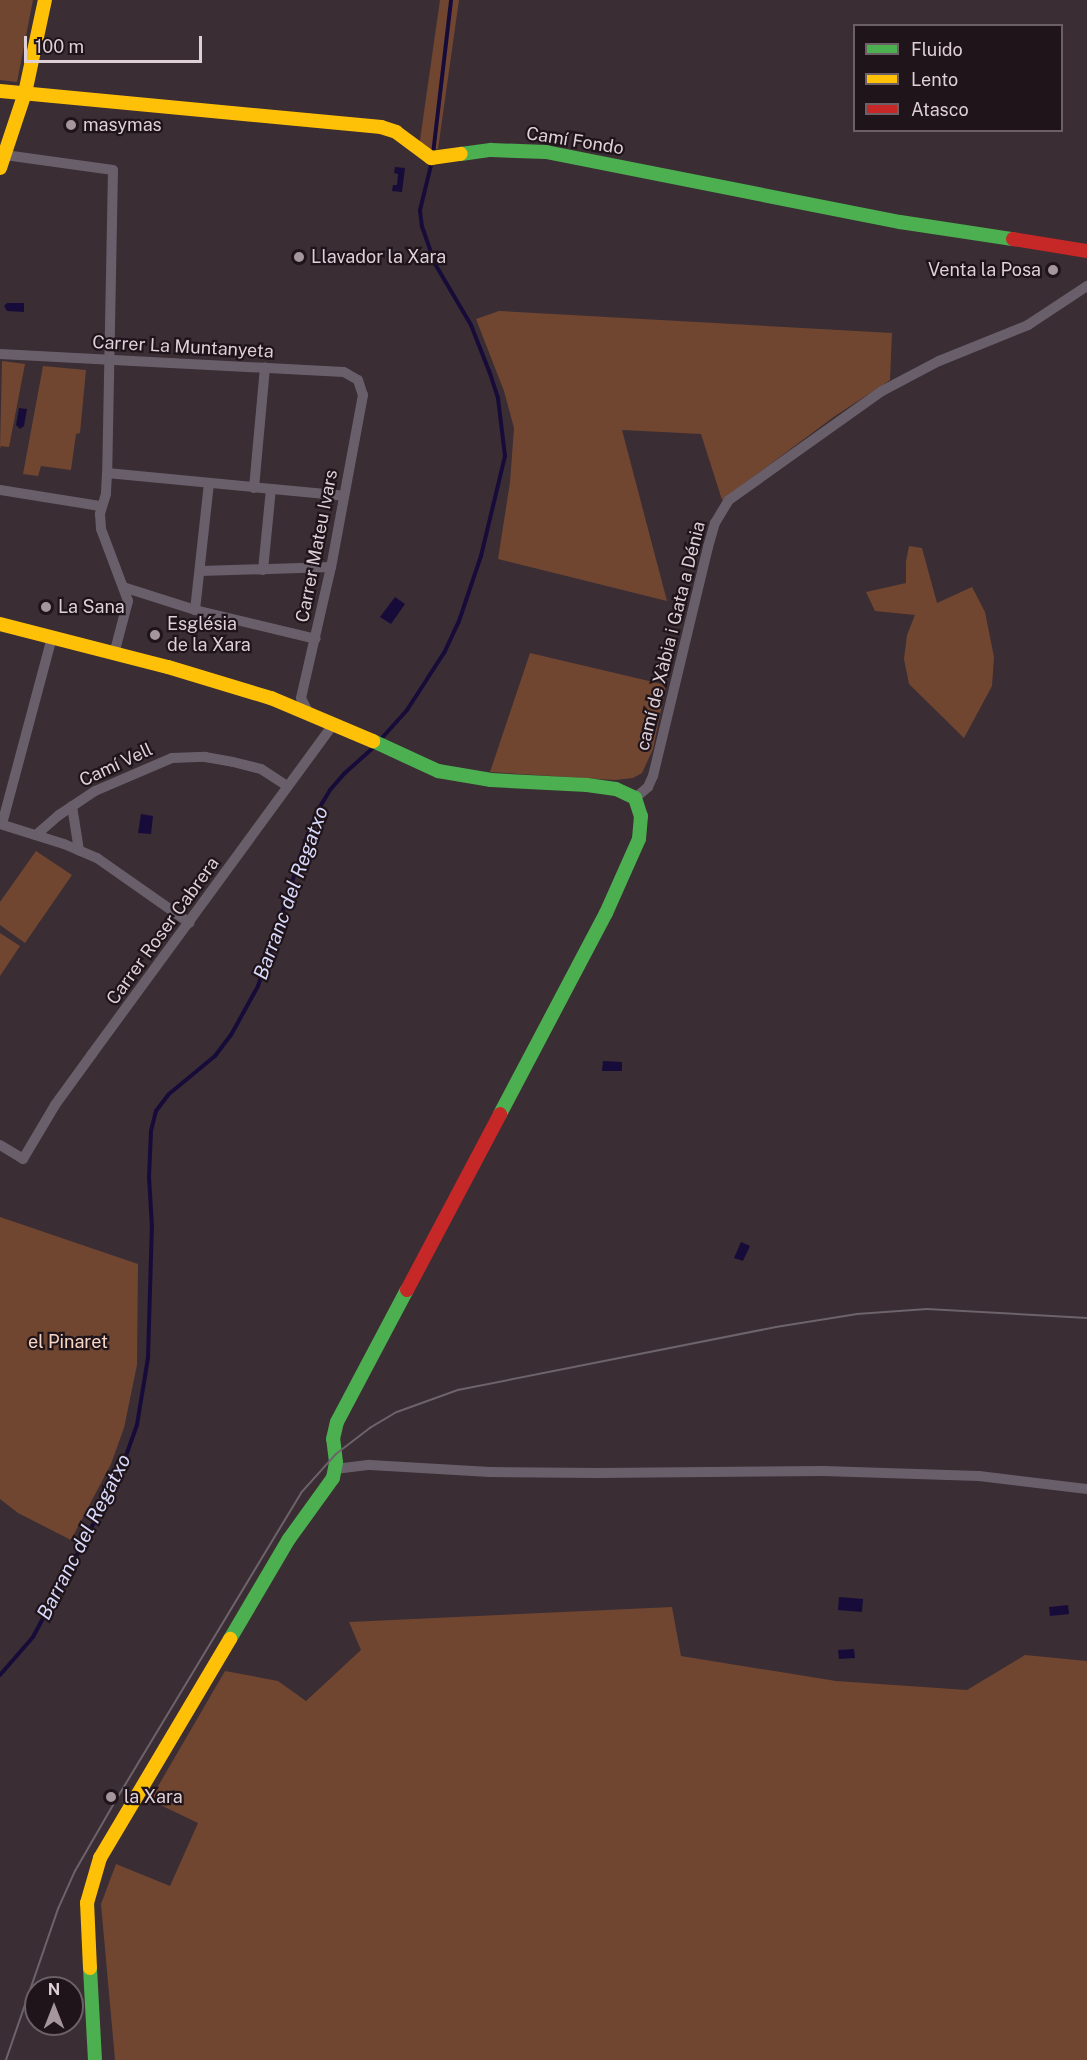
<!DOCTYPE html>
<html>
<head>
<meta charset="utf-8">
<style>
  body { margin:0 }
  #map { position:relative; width:1087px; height:2060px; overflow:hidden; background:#3a2d34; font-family:"Public Sans",sans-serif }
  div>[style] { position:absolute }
  .green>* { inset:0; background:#704631 }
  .water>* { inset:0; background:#170c39 }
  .stream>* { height:4px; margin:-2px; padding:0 2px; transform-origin:2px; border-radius:2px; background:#170c39 }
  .street>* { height:10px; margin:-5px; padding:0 5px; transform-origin:5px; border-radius:5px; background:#695f6b }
  .fast>* { height:14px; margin:-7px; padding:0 7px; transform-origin:7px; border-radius:7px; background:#4caf50 }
  .slow>* { height:14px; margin:-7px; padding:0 7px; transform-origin:7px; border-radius:7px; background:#ffc107 }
  .jam>* { height:14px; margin:-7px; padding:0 7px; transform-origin:7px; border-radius:7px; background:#c62828 }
  .tram>* { height:1.5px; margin:-0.75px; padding:0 0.75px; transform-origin:0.75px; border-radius:0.75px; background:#6d636b }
  .dots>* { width:16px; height:16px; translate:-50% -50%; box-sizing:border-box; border:3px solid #1f141a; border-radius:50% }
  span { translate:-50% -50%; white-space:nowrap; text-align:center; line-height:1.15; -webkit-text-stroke:4.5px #1f141a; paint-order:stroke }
  .poi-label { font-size:18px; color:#dfcfd7 }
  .left { translate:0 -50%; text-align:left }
  .right { translate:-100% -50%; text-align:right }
  .street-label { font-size:18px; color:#dfcfd7 }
  .park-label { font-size:18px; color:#f8d4c2 }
  .water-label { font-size:20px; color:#d8d8fb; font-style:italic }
  .legend { position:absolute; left:853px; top:24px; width:210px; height:108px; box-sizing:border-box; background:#1f141a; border:2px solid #6c5f66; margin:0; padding:8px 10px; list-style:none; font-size:18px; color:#dfcfd7 }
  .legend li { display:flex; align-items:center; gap:12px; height:30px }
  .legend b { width:30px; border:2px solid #6c5f66 }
  .north { position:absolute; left:24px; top:1976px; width:60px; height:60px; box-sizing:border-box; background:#1f141a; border:2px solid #6c5f66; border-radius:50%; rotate:0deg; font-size:16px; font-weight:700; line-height:24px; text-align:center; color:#dfcfd7 }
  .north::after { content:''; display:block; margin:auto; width:21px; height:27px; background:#a5969e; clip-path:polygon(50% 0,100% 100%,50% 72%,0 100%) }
  .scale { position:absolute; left:24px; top:36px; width:178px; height:27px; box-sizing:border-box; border:3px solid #dfcfd7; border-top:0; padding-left:8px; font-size:18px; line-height:21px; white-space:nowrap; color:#dfcfd7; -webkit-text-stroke:4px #1f141a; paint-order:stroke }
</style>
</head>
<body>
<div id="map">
  <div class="green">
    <i style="clip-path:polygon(0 0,33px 0,17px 82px,0 80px)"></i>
    <i style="clip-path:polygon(440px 0,459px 0,438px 149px,426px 150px,419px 147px)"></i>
    <i style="clip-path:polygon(499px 311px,892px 333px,890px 380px,835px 416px,722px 500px,701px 434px,622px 430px,667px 601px,498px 559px,510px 482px,514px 428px,504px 391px,476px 319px)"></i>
    <i style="clip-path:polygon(2px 361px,25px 364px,9px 447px,1px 446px,0 449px)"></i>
    <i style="clip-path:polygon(43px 366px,86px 370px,80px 433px,76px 434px,71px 470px,41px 466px,38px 476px,23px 474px)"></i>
    <i style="clip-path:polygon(909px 546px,922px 548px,937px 603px,972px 587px,985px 612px,994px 657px,992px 686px,964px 738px,909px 684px,904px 659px,907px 635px,915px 615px,875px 611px,866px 592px,906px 583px,906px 561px)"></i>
    <i style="clip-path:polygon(530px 653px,666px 685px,653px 749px,642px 773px,633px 778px,615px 780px,490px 772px)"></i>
    <i style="clip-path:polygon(36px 851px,72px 875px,25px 943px,0 925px,0 902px)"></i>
    <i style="clip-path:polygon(0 933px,20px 946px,0 976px)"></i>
    <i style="clip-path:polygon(0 1217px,138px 1264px,137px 1365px,124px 1428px,111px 1464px,71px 1540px,18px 1513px,0 1499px)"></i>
    <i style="clip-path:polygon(672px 1607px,681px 1656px,836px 1681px,967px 1690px,1025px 1655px,1087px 1661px,1087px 2060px,115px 2060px,101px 1904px,116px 1864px,170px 1886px,198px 1823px,150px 1800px,225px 1671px,278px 1681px,306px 1701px,361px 1650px,349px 1622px)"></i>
  </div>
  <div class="water">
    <i style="clip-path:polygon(395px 167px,405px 168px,402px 192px,392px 191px,393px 185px,397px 185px,398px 174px,394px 173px)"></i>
    <i style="clip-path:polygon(7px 303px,24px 303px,24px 312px,7px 311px,4px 306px)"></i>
    <i style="clip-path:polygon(19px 408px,27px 409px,24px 426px,20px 429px,16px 425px)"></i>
    <i style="clip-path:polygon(395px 597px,405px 604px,391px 624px,380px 617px)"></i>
    <i style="clip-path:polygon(141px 814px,153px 816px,151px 834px,138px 833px)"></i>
    <i style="clip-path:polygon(603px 1061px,622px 1062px,622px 1071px,602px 1071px)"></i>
    <i style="clip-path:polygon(741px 1242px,750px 1246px,743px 1261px,734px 1258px)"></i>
    <i style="clip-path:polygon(839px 1597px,863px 1599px,862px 1612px,838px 1610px)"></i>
    <i style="clip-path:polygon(1068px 1605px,1069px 1614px,1050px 1616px,1049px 1607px)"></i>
    <i style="clip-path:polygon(854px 1649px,855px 1658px,839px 1659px,838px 1650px)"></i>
  </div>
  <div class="stream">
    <i style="left:433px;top:154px;width:155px;rotate:-83.3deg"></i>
    <i style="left:381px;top:739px;width:39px;rotate:-48deg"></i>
    <i style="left:407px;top:710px;width:37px;rotate:-57deg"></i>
    <i style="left:427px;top:679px;width:33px;rotate:-57deg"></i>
    <i style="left:445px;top:651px;width:33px;rotate:-65deg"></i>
    <i style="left:459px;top:621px;width:69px;rotate:-71.3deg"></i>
    <i style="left:481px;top:556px;width:103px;rotate:-76.5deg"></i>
    <i style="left:505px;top:456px;width:58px;rotate:-96.9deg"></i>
    <i style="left:498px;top:398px;width:28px;rotate:-108deg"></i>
    <i style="left:489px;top:371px;width:49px;rotate:-111.4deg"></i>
    <i style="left:471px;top:325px;width:71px;rotate:-120.5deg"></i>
    <i style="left:435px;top:264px;width:39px;rotate:-109deg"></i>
    <i style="left:422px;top:227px;width:17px;rotate:-97deg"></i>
    <i style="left:420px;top:210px;width:50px;rotate:-76.2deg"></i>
    <i style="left:0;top:1675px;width:50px;rotate:-49deg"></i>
    <i style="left:33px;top:1637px;width:180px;rotate:-61.9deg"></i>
    <i style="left:118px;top:1478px;width:56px;rotate:-70.3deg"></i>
    <i style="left:137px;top:1425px;width:68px;rotate:-80.7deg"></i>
    <i style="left:148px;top:1358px;width:131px;rotate:-88.3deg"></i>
    <i style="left:152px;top:1227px;width:50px;rotate:-93.4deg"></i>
    <i style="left:149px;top:1177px;width:46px;rotate:-87.5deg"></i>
    <i style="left:151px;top:1131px;width:21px;rotate:-76deg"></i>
    <i style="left:156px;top:1111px;width:21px;rotate:-53deg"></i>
    <i style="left:169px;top:1094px;width:60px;rotate:-39.6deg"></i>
    <i style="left:215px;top:1056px;width:26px;rotate:-53deg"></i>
    <i style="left:231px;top:1035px;width:56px;rotate:-61.1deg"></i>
    <i style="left:258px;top:986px;width:158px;rotate:-71.9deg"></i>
    <i style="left:307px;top:836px;width:28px;rotate:-67deg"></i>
    <i style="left:318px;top:810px;width:23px;rotate:-59deg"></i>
    <i style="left:330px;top:790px;width:23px;rotate:-49deg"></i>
    <i style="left:345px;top:773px;width:39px;rotate:-42deg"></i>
  </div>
  <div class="street">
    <i style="left:5px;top:155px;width:109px;rotate:7.9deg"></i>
    <i style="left:113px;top:170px;width:303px;rotate:91.1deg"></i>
    <i style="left:107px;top:473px;width:21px;rotate:93deg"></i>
    <i style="left:106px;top:494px;width:21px;rotate:107deg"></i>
    <i style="left:100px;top:514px;width:15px;rotate:86deg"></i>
    <i style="left:101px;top:529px;width:77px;rotate:69.4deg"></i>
    <i style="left:128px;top:601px;width:55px;rotate:104.8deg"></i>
    <i style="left:0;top:354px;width:344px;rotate:3deg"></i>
    <i style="left:344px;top:372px;width:16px;rotate:30deg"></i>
    <i style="left:358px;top:380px;width:16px;rotate:72deg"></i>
    <i style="left:363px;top:395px;width:175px;rotate:100.5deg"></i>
    <i style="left:331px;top:567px;width:134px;rotate:102.9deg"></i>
    <i style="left:301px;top:698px;width:16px;rotate:63deg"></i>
    <i style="left:107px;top:473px;width:238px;rotate:5.5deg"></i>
    <i style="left:254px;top:488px;width:121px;rotate:-84.8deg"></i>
    <i style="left:0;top:490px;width:101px;rotate:9.1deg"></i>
    <i style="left:263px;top:570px;width:81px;rotate:-84.4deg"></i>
    <i style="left:200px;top:571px;width:131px;rotate:-1.7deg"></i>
    <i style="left:123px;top:587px;width:76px;rotate:17.7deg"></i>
    <i style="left:195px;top:610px;width:124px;rotate:13.5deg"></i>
    <i style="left:195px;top:610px;width:127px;rotate:-83.7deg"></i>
    <i style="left:635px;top:798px;width:17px;rotate:-40deg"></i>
    <i style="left:648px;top:787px;width:12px;rotate:-66deg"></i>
    <i style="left:653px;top:776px;width:236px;rotate:-76.5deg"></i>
    <i style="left:708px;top:547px;width:25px;rotate:-74deg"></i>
    <i style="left:715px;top:523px;width:27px;rotate:-59deg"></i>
    <i style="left:729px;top:500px;width:188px;rotate:-35.5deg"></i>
    <i style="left:882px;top:391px;width:64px;rotate:-27.8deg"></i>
    <i style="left:939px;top:361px;width:96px;rotate:-22deg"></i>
    <i style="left:1028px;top:325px;width:71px;rotate:-33.5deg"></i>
    <i style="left:72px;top:806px;width:45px;rotate:81deg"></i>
    <i style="left:0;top:824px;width:67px;rotate:17.4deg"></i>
    <i style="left:64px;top:844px;width:36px;rotate:23deg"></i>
    <i style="left:97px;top:858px;width:113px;rotate:35deg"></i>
    <i style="left:2px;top:824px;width:193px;rotate:-75deg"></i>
    <i style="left:36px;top:835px;width:30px;rotate:-41deg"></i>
    <i style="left:59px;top:815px;width:43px;rotate:-33.7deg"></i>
    <i style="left:95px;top:791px;width:84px;rotate:-23.2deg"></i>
    <i style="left:172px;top:758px;width:33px;rotate:-2deg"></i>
    <i style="left:205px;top:757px;width:28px;rotate:10deg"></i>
    <i style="left:233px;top:762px;width:29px;rotate:14deg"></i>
    <i style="left:261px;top:769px;width:31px;rotate:33deg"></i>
    <i style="left:0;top:1145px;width:27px;rotate:31deg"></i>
    <i style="left:23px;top:1159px;width:63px;rotate:-59.3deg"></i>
    <i style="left:55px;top:1105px;width:63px;rotate:-54deg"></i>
    <i style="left:92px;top:1054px;width:408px;rotate:-53.8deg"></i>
    <i style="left:335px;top:1469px;width:35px;rotate:-7deg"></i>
    <i style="left:370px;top:1465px;width:120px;rotate:3.3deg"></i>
    <i style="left:490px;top:1472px;width:108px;rotate:0.5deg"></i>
    <i style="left:598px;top:1473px;width:225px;rotate:-0.5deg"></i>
    <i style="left:823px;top:1471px;width:156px;rotate:1.8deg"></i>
    <i style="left:979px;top:1476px;width:109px;rotate:6.9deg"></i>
  </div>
  <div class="fast">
    <i style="left:461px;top:154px;width:30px;rotate:-8deg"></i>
    <i style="left:491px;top:150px;width:55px;rotate:2.1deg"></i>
    <i style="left:546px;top:152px;width:361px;rotate:11.2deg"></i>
    <i style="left:900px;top:222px;width:114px;rotate:8.6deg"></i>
    <i style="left:373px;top:741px;width:72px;rotate:24.8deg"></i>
    <i style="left:438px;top:771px;width:54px;rotate:9.6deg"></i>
    <i style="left:491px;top:780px;width:96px;rotate:3deg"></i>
    <i style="left:587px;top:785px;width:29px;rotate:8deg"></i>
    <i style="left:616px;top:789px;width:21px;rotate:25deg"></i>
    <i style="left:635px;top:798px;width:19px;rotate:72deg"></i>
    <i style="left:641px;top:816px;width:23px;rotate:95deg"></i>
    <i style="left:639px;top:839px;width:81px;rotate:114deg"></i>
    <i style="left:606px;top:913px;width:227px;rotate:117.8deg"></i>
    <i style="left:230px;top:1639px;width:116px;rotate:-59.5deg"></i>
    <i style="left:289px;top:1539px;width:75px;rotate:-54.2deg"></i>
    <i style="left:333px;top:1478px;width:16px;rotate:-79deg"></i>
    <i style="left:336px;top:1462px;width:23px;rotate:-97deg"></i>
    <i style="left:333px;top:1439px;width:17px;rotate:-77deg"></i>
    <i style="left:337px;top:1422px;width:149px;rotate:-62.1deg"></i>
    <i style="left:90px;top:1968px;width:92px;rotate:86.9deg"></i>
  </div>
  <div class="slow">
    <i style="left:0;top:91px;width:383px;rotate:5.4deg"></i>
    <i style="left:381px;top:127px;width:16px;rotate:18deg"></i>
    <i style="left:396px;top:132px;width:44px;rotate:36.6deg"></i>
    <i style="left:431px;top:158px;width:30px;rotate:-8deg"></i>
    <i style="left:0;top:168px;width:79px;rotate:-71.6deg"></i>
    <i style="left:25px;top:93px;width:95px;rotate:-77.9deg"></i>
    <i style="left:0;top:624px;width:173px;rotate:14.4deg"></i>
    <i style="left:168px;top:667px;width:108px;rotate:16.8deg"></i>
    <i style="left:271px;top:698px;width:111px;rotate:22.9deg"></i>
    <i style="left:90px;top:1968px;width:65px;rotate:-92.6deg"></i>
    <i style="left:87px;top:1903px;width:47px;rotate:-73.9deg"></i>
    <i style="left:100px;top:1858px;width:255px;rotate:-59.3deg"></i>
  </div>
  <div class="jam">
    <i style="left:1013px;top:239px;width:75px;rotate:9.2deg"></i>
    <i style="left:407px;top:1290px;width:199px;rotate:-62.1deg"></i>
  </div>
  <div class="tram">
    <i style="left:6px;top:2060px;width:160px;rotate:-71deg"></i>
    <i style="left:58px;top:1909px;width:42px;rotate:-65.9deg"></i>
    <i style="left:75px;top:1871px;width:82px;rotate:-60deg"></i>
    <i style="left:116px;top:1800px;width:358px;rotate:-58.9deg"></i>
    <i style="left:301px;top:1493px;width:52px;rotate:-48.1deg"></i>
    <i style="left:336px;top:1454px;width:43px;rotate:-37.4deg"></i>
    <i style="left:370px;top:1428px;width:31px;rotate:-31deg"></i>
    <i style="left:397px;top:1412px;width:65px;rotate:-19.8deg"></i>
    <i style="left:458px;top:1390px;width:324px;rotate:-11.2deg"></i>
    <i style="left:776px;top:1327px;width:82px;rotate:-9.1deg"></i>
    <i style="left:857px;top:1314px;width:70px;rotate:-4.1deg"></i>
    <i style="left:927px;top:1309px;width:160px;rotate:3.2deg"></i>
  </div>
  <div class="dots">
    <i style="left:71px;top:125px;background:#a5969e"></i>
    <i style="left:299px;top:257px;background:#a5969e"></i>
    <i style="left:1053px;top:270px;background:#a5969e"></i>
    <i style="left:46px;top:607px;background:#a5969e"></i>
    <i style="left:155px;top:635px;background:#a5969e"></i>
    <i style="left:111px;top:1797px;background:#a5969e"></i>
  </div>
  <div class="poi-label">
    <span class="left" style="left:83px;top:125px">masymas</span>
    <span class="left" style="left:311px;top:257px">Llavador la Xara</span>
    <span class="right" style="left:1041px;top:270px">Venta la Posa</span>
    <span class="left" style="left:58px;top:607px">La Sana</span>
    <span class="left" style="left:167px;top:635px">Església<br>de la Xara</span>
    <span class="left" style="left:124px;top:1797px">la Xara</span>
  </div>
  <div class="street-label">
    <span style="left:575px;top:141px;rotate:9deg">Camí Fondo</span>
    <span style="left:183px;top:347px;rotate:3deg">Carrer La Muntanyeta</span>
    <span style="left:317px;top:546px;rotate:-79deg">Carrer Mateu Ivars</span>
    <span style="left:671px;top:636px;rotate:-76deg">camí de Xàbia i Gata a Dénia</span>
    <span style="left:116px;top:765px;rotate:-25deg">Camí Vell</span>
    <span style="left:163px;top:931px;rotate:-54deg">Carrer Roser Cabrera</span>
  </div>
  <div class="park-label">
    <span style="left:68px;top:1342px">el Pinaret</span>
  </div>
  <div class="water-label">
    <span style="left:291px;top:893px;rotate:-70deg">Barranc del Regatxo</span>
    <span style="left:84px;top:1537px;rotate:-63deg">Barranc del Regatxo</span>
  </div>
  <ul class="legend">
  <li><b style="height:8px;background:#4caf50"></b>Fluido</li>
  <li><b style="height:8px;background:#ffc107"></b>Lento</li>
  <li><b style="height:8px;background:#c62828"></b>Atasco</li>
  </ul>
  <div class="north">N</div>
  <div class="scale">100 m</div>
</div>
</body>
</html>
